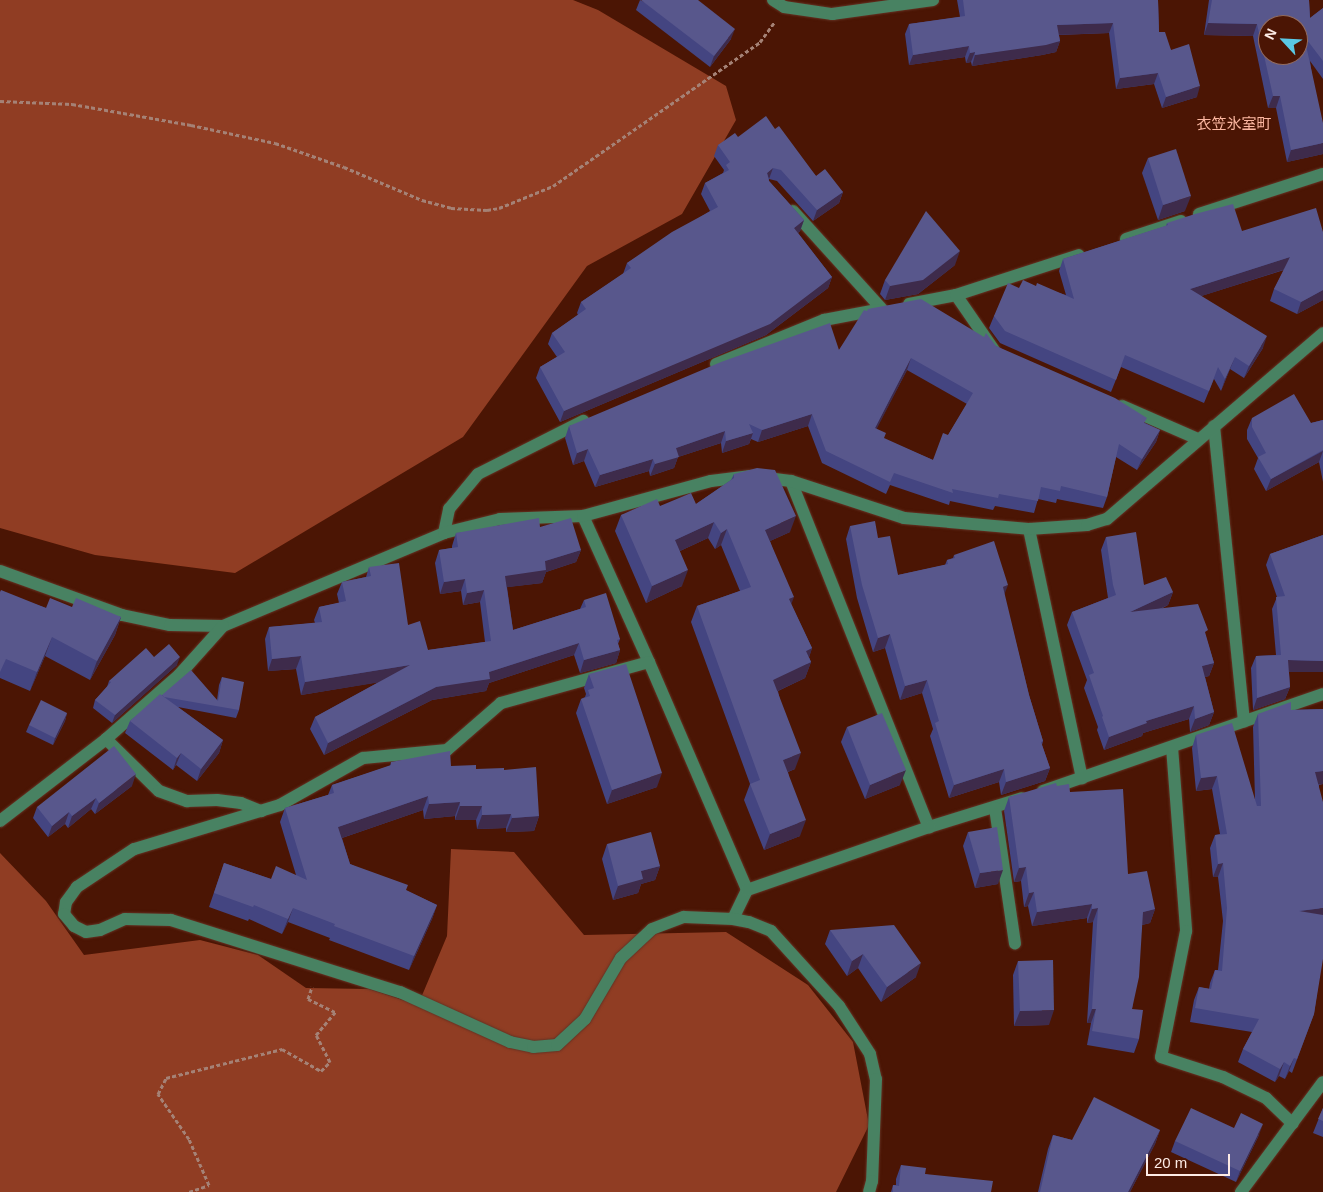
<!DOCTYPE html>
<html>
<head>
<meta charset="utf-8">
<style>
  body { margin:0 }
  #map { position:relative; width:1323px; height:1192px; overflow:hidden; background:#4b1504; font-family:Arial,"Noto Sans JP",sans-serif }
  div>[style] { position:absolute }
  .forest>* { inset:0; background:#903d23 }
  .path>* { height:3px; margin-top:-1.5px; transform-origin:0; background:repeating-linear-gradient(90deg,#a58276 0 4px,transparent 0 6.5px) }
  .roads { filter:drop-shadow(0 0 1px #643324) drop-shadow(0 0 1px #643324) }
  .minor>* { height:12px; margin:-6px; padding:0 6px; transform-origin:6px; border-radius:6px; background:#488262 }
  .wall>* { inset:0; background:#444581 }
  .shaded-wall>* { inset:0; background:#3e2b4b }
  .building>* { inset:0; background:#58578c }
  span { translate:-50% -50%; white-space:nowrap; text-align:center; line-height:1.15; -webkit-text-stroke:4px #4b1504; paint-order:stroke }
  .neighbourhood-label { font-size:15px; color:#fcb7a1 }
  .north { position:absolute; left:1258px; top:15px; width:50px; height:50px; box-sizing:border-box; background:#4b1504; border:1px solid #926b5e; border-radius:50%; rotate:295deg; font-size:14px; font-weight:700; line-height:20px; text-align:center; color:#fdebe5 }
  .north::after { content:''; display:block; margin:auto; width:18px; height:22px; background:#5ac8e5; clip-path:polygon(50% 0,100% 100%,50% 72%,0 100%) }
  .scale { position:absolute; left:1146px; top:1154px; width:84px; height:22px; box-sizing:border-box; border:2px solid #fdebe5; border-top:0; padding-left:6px; font-size:15px; line-height:18px; white-space:nowrap; color:#fdebe5; -webkit-text-stroke:4px #4b1504; paint-order:stroke }
</style>
</head>
<body>
<div id="map">
  <div class="forest">
    <i style="clip-path:polygon(0 0,573px 0,598px 10px,726px 86px,736px 120px,682px 214px,587px 266px,463px 437px,235px 573px,95px 555px,0 528px)"></i>
    <i style="clip-path:polygon(451px 849px,514px 852px,584px 935px,726px 932px,808px 985px,853px 1042px,869px 1125px,836px 1192px,0 1192px,0 853px,46px 901px,84px 955px,200px 940px,258px 955px,306px 988px,369px 989px,418px 1005px,447px 936px)"></i>
  </div>
  <div class="path">
    <i style="left:0;top:101px;width:72px;rotate:2.4deg"></i>
    <i style="left:72px;top:104px;width:121px;rotate:10deg"></i>
    <i style="left:191px;top:125px;width:86px;rotate:12.1deg"></i>
    <i style="left:275px;top:143px;width:73px;rotate:19.2deg"></i>
    <i style="left:344px;top:167px;width:85px;rotate:22.9deg"></i>
    <i style="left:422px;top:200px;width:30px;rotate:15deg"></i>
    <i style="left:451px;top:208px;width:36px;rotate:3deg"></i>
    <i style="left:487px;top:210px;width:12px;rotate:-9deg"></i>
    <i style="left:499px;top:208px;width:58px;rotate:-22.2deg"></i>
    <i style="left:553px;top:186px;width:252px;rotate:-34.8deg"></i>
    <i style="left:760px;top:42px;width:24px;rotate:-54deg"></i>
    <i style="left:189px;top:1192px;width:21px;rotate:-19deg"></i>
    <i style="left:209px;top:1185px;width:50px;rotate:-113.5deg"></i>
    <i style="left:189px;top:1139px;width:55px;rotate:-124.6deg"></i>
    <i style="left:158px;top:1094px;width:18px;rotate:-63deg"></i>
    <i style="left:166px;top:1078px;width:120px;rotate:-14deg"></i>
    <i style="left:282px;top:1049px;width:45px;rotate:29.4deg"></i>
    <i style="left:321px;top:1071px;width:13px;rotate:-45deg"></i>
    <i style="left:330px;top:1062px;width:30px;rotate:-117deg"></i>
    <i style="left:316px;top:1035px;width:30px;rotate:-50deg"></i>
    <i style="left:335px;top:1012px;width:30px;rotate:-154deg"></i>
    <i style="left:308px;top:999px;width:13px;rotate:-72deg"></i>
  </div>
  <div class="roads">
    <div class="minor">
      <i style="left:773px;top:0;width:13px;rotate:32deg"></i>
      <i style="left:784px;top:7px;width:49px;rotate:8.3deg"></i>
      <i style="left:832px;top:14px;width:102px;rotate:-7.9deg"></i>
      <i style="left:793px;top:211px;width:132px;rotate:47.8deg"></i>
      <i style="left:1199px;top:214px;width:130px;rotate:-17.9deg"></i>
      <i style="left:1126px;top:239px;width:58px;rotate:-18.1deg"></i>
      <i style="left:956px;top:295px;width:67px;rotate:55.4deg"></i>
      <i style="left:909px;top:304px;width:48px;rotate:-10.8deg"></i>
      <i style="left:956px;top:295px;width:129px;rotate:-18deg"></i>
      <i style="left:716px;top:364px;width:117px;rotate:-22.2deg"></i>
      <i style="left:824px;top:320px;width:54px;rotate:-10.7deg"></i>
      <i style="left:1122px;top:406px;width:83px;rotate:23.5deg"></i>
      <i style="left:1214px;top:426px;width:297px;rotate:84.2deg"></i>
      <i style="left:791px;top:481px;width:373px;rotate:68.3deg"></i>
      <i style="left:929px;top:827px;width:97px;rotate:-17.3deg"></i>
      <i style="left:583px;top:516px;width:160px;rotate:65.7deg"></i>
      <i style="left:649px;top:662px;width:248px;rotate:66.7deg"></i>
      <i style="left:747px;top:890px;width:32px;rotate:116deg"></i>
      <i style="left:1029px;top:529px;width:255px;rotate:78deg"></i>
      <i style="left:444px;top:533px;width:25px;rotate:-78deg"></i>
      <i style="left:449px;top:509px;width:45px;rotate:-50.4deg"></i>
      <i style="left:478px;top:474px;width:118px;rotate:-26.8deg"></i>
      <i style="left:0;top:571px;width:130px;rotate:19.8deg"></i>
      <i style="left:122px;top:615px;width:49px;rotate:11.8deg"></i>
      <i style="left:170px;top:625px;width:53px;rotate:1.1deg"></i>
      <i style="left:223px;top:626px;width:240px;rotate:-22.8deg"></i>
      <i style="left:444px;top:533px;width:58px;rotate:-14deg"></i>
      <i style="left:500px;top:519px;width:83px;rotate:-2.1deg"></i>
      <i style="left:583px;top:516px;width:133px;rotate:-15.3deg"></i>
      <i style="left:711px;top:481px;width:40px;rotate:-7.1deg"></i>
      <i style="left:751px;top:476px;width:40px;rotate:7.1deg"></i>
      <i style="left:791px;top:481px;width:119px;rotate:18.1deg"></i>
      <i style="left:904px;top:518px;width:125px;rotate:5deg"></i>
      <i style="left:1029px;top:529px;width:58px;rotate:-3.9deg"></i>
      <i style="left:1087px;top:525px;width:21px;rotate:-17deg"></i>
      <i style="left:1107px;top:519px;width:285px;rotate:-40.7deg"></i>
      <i style="left:223px;top:626px;width:66px;rotate:131.9deg"></i>
      <i style="left:179px;top:675px;width:97px;rotate:138.8deg"></i>
      <i style="left:106px;top:739px;width:74px;rotate:44.5deg"></i>
      <i style="left:159px;top:791px;width:30px;rotate:20deg"></i>
      <i style="left:187px;top:801px;width:30px;rotate:-2deg"></i>
      <i style="left:217px;top:800px;width:24px;rotate:7deg"></i>
      <i style="left:241px;top:803px;width:22px;rotate:22deg"></i>
      <i style="left:649px;top:662px;width:154px;rotate:164.5deg"></i>
      <i style="left:501px;top:703px;width:72px;rotate:139deg"></i>
      <i style="left:447px;top:750px;width:84px;rotate:174.6deg"></i>
      <i style="left:363px;top:758px;width:95px;rotate:150.5deg"></i>
      <i style="left:280px;top:805px;width:152px;rotate:163.2deg"></i>
      <i style="left:134px;top:849px;width:69px;rotate:146.3deg"></i>
      <i style="left:77px;top:887px;width:19px;rotate:126deg"></i>
      <i style="left:66px;top:902px;width:12px;rotate:99deg"></i>
      <i style="left:64px;top:914px;width:16px;rotate:50deg"></i>
      <i style="left:74px;top:926px;width:13px;rotate:27deg"></i>
      <i style="left:86px;top:932px;width:14px;rotate:-8deg"></i>
      <i style="left:100px;top:930px;width:27px;rotate:-24deg"></i>
      <i style="left:125px;top:919px;width:46px;rotate:1.2deg"></i>
      <i style="left:171px;top:920px;width:240px;rotate:17.5deg"></i>
      <i style="left:400px;top:992px;width:121px;rotate:24.4deg"></i>
      <i style="left:510px;top:1042px;width:24px;rotate:12deg"></i>
      <i style="left:533px;top:1047px;width:24px;rotate:-5deg"></i>
      <i style="left:557px;top:1045px;width:38px;rotate:-43deg"></i>
      <i style="left:585px;top:1019px;width:71px;rotate:-59.5deg"></i>
      <i style="left:621px;top:958px;width:42px;rotate:-43.1deg"></i>
      <i style="left:652px;top:929px;width:34px;rotate:-21deg"></i>
      <i style="left:684px;top:917px;width:49px;rotate:2.3deg"></i>
      <i style="left:733px;top:919px;width:16px;rotate:11deg"></i>
      <i style="left:749px;top:922px;width:24px;rotate:22deg"></i>
      <i style="left:771px;top:931px;width:101px;rotate:47.8deg"></i>
      <i style="left:839px;top:1006px;width:57px;rotate:57.1deg"></i>
      <i style="left:870px;top:1054px;width:26px;rotate:77deg"></i>
      <i style="left:876px;top:1079px;width:102px;rotate:92.2deg"></i>
      <i style="left:872px;top:1181px;width:11px;rotate:105deg"></i>
      <i style="left:1172px;top:747px;width:185px;rotate:85.6deg"></i>
      <i style="left:1186px;top:931px;width:128px;rotate:101.2deg"></i>
      <i style="left:1161px;top:1057px;width:65px;rotate:17.9deg"></i>
      <i style="left:1223px;top:1077px;width:48px;rotate:26deg"></i>
      <i style="left:1266px;top:1098px;width:37px;rotate:44deg"></i>
      <i style="left:1043px;top:791px;width:296px;rotate:-19.1deg"></i>
      <i style="left:995px;top:808px;width:137px;rotate:81.6deg"></i>
      <i style="left:0;top:821px;width:134px;rotate:-37.7deg"></i>
      <i style="left:747px;top:890px;width:193px;rotate:-19.1deg"></i>
      <i style="left:1241px;top:1192px;width:137px;rotate:-53.3deg"></i>
    </div>
  </div>
  <div class="wall">
    <i style="clip-path:polygon(640px 0,731px 39px,710px 67px,636px 10px)"></i>
    <i style="clip-path:polygon(957px 0,1158px 0,1159px 32px,1171px 50px,1197px 97px,1162px 108px,1154px 84px,1116px 89px,1109px 33px,1059px 35px,1060px 41px,1056px 52px,1042px 55px,972px 66px,971px 62px,966px 63px,965px 57px,909px 65px,905px 34px,909px 24px,960px 17px)"></i>
    <i style="clip-path:polygon(1209px 0,1309px 0,1310px 18px,1323px 8px,1323px 79px,1310px 61px,1323px 154px,1287px 162px,1276px 108px,1268px 108px,1253px 36px,1204px 35px)"></i>
    <i style="clip-path:polygon(775px 129px,816px 176px,843px 192px,839px 203px,813px 221px,777px 181px,769px 179px,769px 181px,804px 220px,800px 231px,798px 233px,832px 277px,828px 288px,766px 335px,560px 422px,536px 378px,540px 367px,557px 357px,548px 344px,552px 333px,578px 315px,577px 313px,581px 302px,623px 274px,627px 263px,710px 211px,701px 194px,705px 183px,723px 173px,724px 170px,714px 156px,718px 145px,738px 137px)"></i>
    <i style="clip-path:polygon(1148px 158px,1185px 211px,1158px 220px,1142px 173px)"></i>
    <i style="clip-path:polygon(1167px 223px,1242px 231px,1323px 232px,1323px 300px,1297px 314px,1270px 301px,1274px 289px,1284px 270px,1201px 296px,1263px 348px,1244px 378px,1230px 369px,1221px 391px,1214px 379px,1204px 403px,1121px 367px,1111px 392px,1000px 343px,989px 328px,994px 316px,1019px 288px,1036px 286px,1066px 295px,1059px 271px,1063px 259px,1166px 226px)"></i>
    <i style="clip-path:polygon(955px 265px,918px 294px,885px 300px,880px 294px,885px 280px)"></i>
    <i style="clip-path:polygon(evenodd,867px 311px,996px 346px,1145px 423px,1160px 430px,1156px 442px,1137px 470px,1116px 457px,1107px 497px,1103px 508px,1057px 499px,1056px 503px,1038px 499px,1034px 513px,995px 506px,993px 510px,950px 501px,949px 505px,890px 485px,886px 494px,822px 463px,808px 426px,758px 442px,751px 439px,749px 444px,722px 453px,721px 443px,678px 457px,674px 468px,650px 476px,649px 471px,595px 487px,584px 461px,573px 465px,565px 438px,569px 426px,839px 350px,867px 311px,907px 370px,967px 404px,933px 460px,884px 439px,876px 429px,907px 370px)"></i>
    <i style="clip-path:polygon(1252px 418px,1311px 423px,1323px 420px,1323px 482px,1319px 462px,1266px 491px,1254px 469px,1258px 458px,1247px 439px,1247px 430px)"></i>
    <i style="clip-path:polygon(734px 474px,790px 532px,770px 541px,791px 604px,812px 648px,809px 657px,811px 662px,805px 678px,778px 691px,795px 769px,788px 772px,800px 836px,764px 850px,744px 800px,750px 784px,691px 622px,697px 606px,740px 591px,721px 545px,715px 549px,708px 538px,680px 551px,682px 586px,646px 603px,615px 531px,621px 515px,660px 506px,696px 504px,731px 480px)"></i>
    <i style="clip-path:polygon(850px 526px,878px 538px,898px 575px,945px 565px,947px 560px,953px 558px,954px 555px,1004px 595px,1029px 695px,1043px 741px,1042px 745px,1050px 768px,1045px 781px,1001px 795px,999px 782px,949px 798px,930px 736px,933px 729px,922px 693px,900px 700px,885px 648px,873px 652px,857px 598px,846px 539px)"></i>
    <i style="clip-path:polygon(540px 527px,581px 550px,576px 562px,546px 572px,542px 583px,507px 587px,513px 630px,580px 609px,584px 600px,620px 639px,618px 644px,620px 650px,616px 663px,580px 673px,574px 655px,489px 683px,486px 691px,432px 700px,324px 755px,310px 729px,315px 717px,379px 682px,301px 695px,296px 669px,268px 671px,265px 639px,269px 627px,315px 623px,314px 620px,319px 607px,339px 603px,337px 594px,342px 582px,366px 577px,369px 567px,408px 625px,428px 650px,485px 642px,480px 602px,463px 605px,461px 591px,440px 594px,435px 563px,439px 550px,452px 548px,452px 546px,456px 533px)"></i>
    <i style="clip-path:polygon(1323px 535px,1323px 672px,1289px 672px,1290px 687px,1285px 699px,1253px 710px,1251px 668px,1256px 656px,1276px 655px,1272px 609px,1277px 597px,1266px 565px,1270px 554px)"></i>
    <i style="clip-path:polygon(1106px 537px,1144px 585px,1173px 592px,1168px 605px,1161px 609px,1206px 637px,1214px 663px,1209px 676px,1205px 677px,1214px 712px,1209px 725px,1190px 732px,1189px 719px,1143px 733px,1142px 736px,1104px 750px,1097px 730px,1098px 727px,1084px 688px,1087px 680px,1067px 625px,1072px 612px,1108px 598px,1101px 550px)"></i>
    <i style="clip-path:polygon(0 592px,46px 608px,72px 607px,121px 617px,115px 635px,90px 680px,45px 656px,30px 691px,0 678px)"></i>
    <i style="clip-path:polygon(154px 657px,177px 665px,112px 723px,93px 708px,95px 700px,107px 687px,109px 681px)"></i>
    <i style="clip-path:polygon(589px 674px,657px 787px,607px 804px,576px 713px,581px 699px,585px 697px,586px 694px,584px 688px)"></i>
    <i style="clip-path:polygon(222px 677px,239px 710px,236px 718px,178px 707px,223px 740px,219px 753px,197px 781px,176px 765px,173px 770px,125px 733px,130px 721px,162px 695px,217px 700px,219px 685px)"></i>
    <i style="clip-path:polygon(1323px 709px,1323px 784px,1319px 785px,1320px 972px,1314px 1014px,1292px 1073px,1289px 1071px,1285px 1079px,1279px 1076px,1275px 1082px,1238px 1062px,1243px 1049px,1252px 1032px,1190px 1022px,1194px 1000px,1199px 987px,1209px 989px,1210px 983px,1215px 970px,1218px 970px,1223px 921px,1218px 877px,1213px 877px,1210px 848px,1215px 835px,1220px 834px,1212px 789px,1196px 791px,1192px 748px,1196px 735px,1255px 800px,1253px 727px,1258px 714px,1291px 710px)"></i>
    <i style="clip-path:polygon(67px 713px,65px 721px,53px 745px,26px 732px,29px 725px)"></i>
    <i style="clip-path:polygon(847px 727px,900px 785px,865px 799px,841px 742px)"></i>
    <i style="clip-path:polygon(391px 762px,451px 766px,476px 769px,504px 770px,539px 816px,534px 831px,506px 832px,506px 828px,477px 829px,476px 820px,455px 820px,455px 816px,424px 819px,423px 810px,342px 838px,350px 864px,437px 905px,432px 919px,409px 970px,329px 940px,330px 938px,288px 922px,282px 934px,249px 919px,248px 921px,209px 907px,224px 863px,271px 879px,296px 875px,280px 822px,285px 808px,328px 795px,332px 785px,390px 766px)"></i>
    <i style="clip-path:polygon(132px 786px,95px 814px,91px 809px,68px 828px,65px 824px,48px 837px,33px 818px,37px 807px)"></i>
    <i style="clip-path:polygon(1057px 786px,1070px 792px,1128px 874px,1155px 909px,1150px 923px,1142px 925px,1132px 1009px,1139px 1039px,1134px 1053px,1087px 1045px,1091px 1023px,1087px 1023px,1093px 922px,1087px 923px,1087px 918px,1032px 926px,1028px 906px,1024px 907px,1021px 881px,1014px 882px,1004px 811px,1009px 797px)"></i>
    <i style="clip-path:polygon(968px 832px,998px 884px,975px 888px,963px 846px)"></i>
    <i style="clip-path:polygon(607px 844px,660px 866px,655px 880px,641px 884px,638px 893px,613px 900px,602px 859px)"></i>
    <i style="clip-path:polygon(830px 930px,916px 977px,881px 1002px,858px 968px,847px 976px,825px 944px)"></i>
    <i style="clip-path:polygon(1018px 961px,1049px 1025px,1014px 1026px,1013px 975px)"></i>
    <i style="clip-path:polygon(1323px 1108px,1323px 1137px,1313px 1133px)"></i>
    <i style="clip-path:polygon(1234px 1128px,1259px 1135px,1236px 1182px,1171px 1152px,1175px 1141px)"></i>
    <i style="clip-path:polygon(1160px 1130px,1155px 1144px,1130px 1192px,1038px 1192px,1048px 1149px,1053px 1135px,1072px 1140px)"></i>
    <i style="clip-path:polygon(901px 1165px,925px 1174px,991px 1192px,891px 1192px,893px 1185px,896px 1185px,896px 1179px)"></i>
  </div>
  <div class="shaded-wall">
    <i style="clip-path:polygon(1113px 23px,1109px 33px,1054px 35px,1057px 25px)"></i>
    <i style="clip-path:polygon(1208px 23px,1257px 24px,1253px 36px,1204px 35px)"></i>
    <i style="clip-path:polygon(735px 29px,731px 39px,710px 67px,714px 56px)"></i>
    <i style="clip-path:polygon(1060px 41px,1056px 52px,1042px 55px,972px 66px,975px 55px)"></i>
    <i style="clip-path:polygon(969px 46px,965px 57px,909px 65px,913px 55px)"></i>
    <i style="clip-path:polygon(975px 52px,971px 62px,966px 63px,970px 53px)"></i>
    <i style="clip-path:polygon(1158px 73px,1154px 84px,1116px 89px,1120px 78px)"></i>
    <i style="clip-path:polygon(1200px 86px,1197px 97px,1162px 108px,1166px 97px)"></i>
    <i style="clip-path:polygon(1273px 96px,1280px 96px,1276px 108px,1268px 108px)"></i>
    <i style="clip-path:polygon(1323px 143px,1323px 154px,1287px 162px,1291px 150px)"></i>
    <i style="clip-path:polygon(773px 168px,769px 179px,767px 173px)"></i>
    <i style="clip-path:polygon(843px 192px,839px 203px,813px 221px,817px 210px)"></i>
    <i style="clip-path:polygon(1191px 196px,1185px 211px,1158px 220px,1163px 205px)"></i>
    <i style="clip-path:polygon(804px 220px,800px 231px,790px 239px,794px 228px)"></i>
    <i style="clip-path:polygon(960px 251px,955px 265px,918px 294px,885px 300px,890px 286px)"></i>
    <i style="clip-path:polygon(1290px 257px,1286px 269px,1186px 301px,1190px 289px)"></i>
    <i style="clip-path:polygon(832px 277px,828px 288px,766px 335px,560px 422px,564px 411px)"></i>
    <i style="clip-path:polygon(1323px 290px,1323px 300px,1297px 314px,1301px 302px)"></i>
    <i style="clip-path:polygon(1267px 336px,1263px 348px,1244px 378px,1249px 366px)"></i>
    <i style="clip-path:polygon(1235px 357px,1230px 369px,1221px 391px,1225px 379px)"></i>
    <i style="clip-path:polygon(911px 358px,907px 370px,871px 440px,875px 428px)"></i>
    <i style="clip-path:polygon(812px 414px,808px 426px,758px 442px,762px 430px)"></i>
    <i style="clip-path:polygon(1160px 430px,1156px 442px,1137px 470px,1142px 459px)"></i>
    <i style="clip-path:polygon(725px 431px,721px 443px,678px 457px,674px 468px,650px 476px,655px 464px,676px 448px)"></i>
    <i style="clip-path:polygon(753px 433px,749px 444px,722px 453px,726px 441px)"></i>
    <i style="clip-path:polygon(588px 449px,584px 461px,573px 465px,577px 453px)"></i>
    <i style="clip-path:polygon(1323px 451px,1319px 462px,1266px 491px,1271px 479px)"></i>
    <i style="clip-path:polygon(653px 459px,649px 471px,595px 487px,600px 475px)"></i>
    <i style="clip-path:polygon(796px 516px,790px 532px,759px 546px,765px 530px)"></i>
    <i style="clip-path:polygon(714px 522px,708px 538px,669px 556px,675px 540px)"></i>
    <i style="clip-path:polygon(727px 529px,721px 545px,715px 549px,721px 533px)"></i>
    <i style="clip-path:polygon(581px 550px,576px 562px,546px 572px,542px 583px,501px 588px,505px 576px,545px 561px)"></i>
    <i style="clip-path:polygon(688px 570px,682px 586px,646px 603px,652px 586px)"></i>
    <i style="clip-path:polygon(465px 579px,461px 591px,440px 594px,444px 582px)"></i>
    <i style="clip-path:polygon(1008px 585px,1003px 598px,1003px 587px)"></i>
    <i style="clip-path:polygon(484px 590px,480px 602px,463px 605px,467px 593px)"></i>
    <i style="clip-path:polygon(1173px 592px,1168px 605px,1125px 625px,1130px 612px)"></i>
    <i style="clip-path:polygon(794px 597px,788px 613px,789px 599px)"></i>
    <i style="clip-path:polygon(121px 617px,115px 635px,90px 680px,97px 661px)"></i>
    <i style="clip-path:polygon(890px 634px,885px 648px,873px 652px,878px 638px)"></i>
    <i style="clip-path:polygon(52px 637px,45px 656px,30px 691px,37px 672px)"></i>
    <i style="clip-path:polygon(579px 643px,574px 655px,489px 683px,486px 691px,432px 700px,324px 755px,328px 743px,436px 687px,489px 672px)"></i>
    <i style="clip-path:polygon(812px 648px,807px 664px,811px 662px,805px 678px,767px 696px,773px 680px,806px 651px)"></i>
    <i style="clip-path:polygon(620px 650px,616px 663px,580px 673px,584px 660px)"></i>
    <i style="clip-path:polygon(301px 656px,296px 669px,268px 671px,272px 659px)"></i>
    <i style="clip-path:polygon(180px 657px,177px 665px,112px 723px,115px 715px)"></i>
    <i style="clip-path:polygon(1288px 660px,1323px 661px,1323px 672px,1284px 672px)"></i>
    <i style="clip-path:polygon(1214px 663px,1209px 676px,1197px 679px,1202px 666px)"></i>
    <i style="clip-path:polygon(410px 665px,406px 678px,301px 695px,305px 682px)"></i>
    <i style="clip-path:polygon(927px 680px,922px 693px,900px 700px,905px 686px)"></i>
    <i style="clip-path:polygon(1290px 687px,1285px 699px,1253px 710px,1257px 698px)"></i>
    <i style="clip-path:polygon(1194px 706px,1189px 719px,1143px 733px,1142px 736px,1104px 750px,1109px 737px,1146px 721px)"></i>
    <i style="clip-path:polygon(1214px 712px,1209px 725px,1190px 732px,1195px 719px)"></i>
    <i style="clip-path:polygon(67px 713px,65px 721px,53px 745px,55px 738px)"></i>
    <i style="clip-path:polygon(223px 740px,219px 753px,197px 781px,201px 769px)"></i>
    <i style="clip-path:polygon(181px 753px,176px 765px,173px 770px,177px 758px)"></i>
    <i style="clip-path:polygon(801px 753px,795px 769px,777px 776px,783px 760px)"></i>
    <i style="clip-path:polygon(1050px 768px,1045px 781px,1001px 795px,1006px 782px)"></i>
    <i style="clip-path:polygon(1004px 769px,999px 782px,949px 798px,954px 785px)"></i>
    <i style="clip-path:polygon(906px 770px,900px 785px,865px 799px,870px 785px)"></i>
    <i style="clip-path:polygon(1323px 771px,1323px 784px,1311px 785px,1315px 772px)"></i>
    <i style="clip-path:polygon(662px 773px,657px 787px,607px 804px,612px 790px)"></i>
    <i style="clip-path:polygon(136px 774px,132px 786px,95px 814px,99px 803px)"></i>
    <i style="clip-path:polygon(1217px 776px,1212px 789px,1196px 791px,1201px 778px)"></i>
    <i style="clip-path:polygon(428px 796px,423px 810px,333px 841px,338px 827px)"></i>
    <i style="clip-path:polygon(96px 798px,91px 809px,68px 828px,72px 816px)"></i>
    <i style="clip-path:polygon(460px 802px,455px 816px,424px 819px,429px 804px)"></i>
    <i style="clip-path:polygon(460px 806px,482px 806px,476px 820px,455px 820px)"></i>
    <i style="clip-path:polygon(69px 812px,65px 824px,48px 837px,52px 826px)"></i>
    <i style="clip-path:polygon(511px 814px,506px 828px,477px 829px,482px 815px)"></i>
    <i style="clip-path:polygon(539px 816px,534px 831px,506px 832px,512px 818px)"></i>
    <i style="clip-path:polygon(806px 820px,800px 836px,764px 850px,770px 834px)"></i>
    <i style="clip-path:polygon(1223px 863px,1218px 877px,1213px 877px,1218px 864px)"></i>
    <i style="clip-path:polygon(660px 866px,655px 880px,641px 884px,638px 893px,613px 900px,618px 886px,641px 871px)"></i>
    <i style="clip-path:polygon(1026px 867px,1021px 881px,1014px 882px,1019px 868px)"></i>
    <i style="clip-path:polygon(1003px 870px,998px 884px,975px 888px,980px 873px)"></i>
    <i style="clip-path:polygon(1034px 892px,1028px 906px,1024px 907px,1029px 893px)"></i>
    <i style="clip-path:polygon(1092px 904px,1087px 918px,1032px 926px,1037px 912px)"></i>
    <i style="clip-path:polygon(437px 905px,432px 919px,409px 970px,414px 956px)"></i>
    <i style="clip-path:polygon(293px 908px,288px 922px,282px 934px,288px 919px)"></i>
    <i style="clip-path:polygon(1098px 908px,1093px 922px,1087px 923px,1092px 909px)"></i>
    <i style="clip-path:polygon(1323px 908px,1323px 920px,1299px 911px)"></i>
    <i style="clip-path:polygon(1155px 909px,1150px 923px,1138px 926px,1143px 912px)"></i>
    <i style="clip-path:polygon(863px 954px,858px 968px,847px 976px,852px 961px)"></i>
    <i style="clip-path:polygon(921px 963px,916px 977px,881px 1002px,887px 987px)"></i>
    <i style="clip-path:polygon(1092px 1009px,1096px 1009px,1091px 1023px,1087px 1023px)"></i>
    <i style="clip-path:polygon(1054px 1010px,1049px 1025px,1014px 1026px,1020px 1011px)"></i>
    <i style="clip-path:polygon(1294px 1058px,1289px 1071px,1285px 1079px,1290px 1066px)"></i>
    <i style="clip-path:polygon(1284px 1062px,1279px 1076px,1275px 1082px,1280px 1069px)"></i>
    <i style="clip-path:polygon(1263px 1124px,1259px 1135px,1236px 1182px,1240px 1171px)"></i>
    <i style="clip-path:polygon(1160px 1130px,1155px 1144px,1130px 1192px,1128px 1192px)"></i>
  </div>
  <div class="building">
    <i style="clip-path:polygon(641px 0,698px 0,735px 29px,714px 56px)"></i>
    <i style="clip-path:polygon(963px 0,1158px 0,1159px 32px,1165px 32px,1171px 50px,1189px 44px,1200px 86px,1166px 97px,1158px 73px,1120px 78px,1113px 23px,1057px 25px,1060px 41px,1046px 45px,975px 55px,975px 52px,970px 53px,969px 46px,913px 55px,909px 24px,965px 16px)"></i>
    <i style="clip-path:polygon(evenodd,1212px 0,1309px 0,1310px 18px,1323px 8px,1323px 61px,1304px 36px,1323px 123px,1323px 143px,1291px 150px,1280px 96px,1273px 96px,1257px 24px,1208px 23px,1212px 0,1268px 25px,1298px 25px,1298px 55px,1268px 55px,1268px 25px)"></i>
    <i style="clip-path:polygon(766px 116px,775px 129px,779px 126px,816px 176px,825px 169px,843px 192px,817px 210px,781px 170px,773px 168px,767px 173px,769px 181px,804px 220px,794px 228px,832px 277px,770px 324px,564px 411px,540px 367px,565px 352px,552px 333px,586px 309px,581px 302px,631px 268px,627px 263px,672px 232px,718px 207px,705px 183px,729px 170px,726px 165px,730px 162px,718px 145px,735px 133px,738px 137px)"></i>
    <i style="clip-path:polygon(1176px 149px,1191px 196px,1163px 205px,1148px 158px)"></i>
    <i style="clip-path:polygon(1233px 204px,1242px 231px,1316px 208px,1323px 232px,1323px 290px,1301px 302px,1274px 289px,1290px 257px,1190px 289px,1267px 336px,1249px 366px,1235px 357px,1225px 379px,1218px 367px,1209px 391px,1125px 355px,1116px 380px,1005px 331px,994px 316px,1008px 283px,1019px 288px,1023px 280px,1036px 286px,1037px 283px,1074px 299px,1063px 259px,1168px 225px,1167px 223px,1195px 214px)"></i>
    <i style="clip-path:polygon(926px 211px,960px 251px,923px 280px,890px 286px,885px 280px)"></i>
    <i style="clip-path:polygon(evenodd,921px 299px,984px 337px,986px 333px,996px 346px,1115px 398px,1147px 418px,1144px 423px,1160px 430px,1142px 459px,1119px 444px,1107px 497px,1061px 486px,1060px 491px,1041px 487px,1038px 501px,999px 494px,998px 498px,952px 489px,953px 493px,894px 473px,890px 482px,826px 451px,812px 414px,762px 430px,749px 424px,753px 433px,726px 441px,725px 431px,676px 448px,679px 457px,655px 464px,653px 459px,600px 475px,588px 449px,577px 453px,569px 426px,721px 362px,830px 323px,839px 350px,864px 310px,867px 311px,868px 309px,921px 299px,911px 358px,973px 393px,948px 435px,943px 433px,933px 460px,884px 438px,886px 433px,875px 428px,911px 358px)"></i>
    <i style="clip-path:polygon(1294px 394px,1311px 423px,1323px 420px,1323px 450px,1271px 479px,1258px 457px,1266px 453px,1252px 427px,1252px 418px)"></i>
    <i style="clip-path:polygon(757px 468px,775px 470px,796px 516px,765px 530px,794px 597px,789px 599px,812px 648px,806px 651px,811px 662px,773px 680px,801px 753px,783px 760px,806px 820px,770px 834px,750px 784px,760px 780px,697px 606px,751px 587px,727px 529px,721px 533px,714px 522px,675px 540px,688px 570px,652px 586px,621px 515px,657px 499px,660px 506px,691px 493px,696px 504px,734px 478px,734px 474px)"></i>
    <i style="clip-path:polygon(539px 518px,540px 527px,571px 518px,581px 550px,545px 561px,546px 570px,505px 576px,513px 630px,586px 607px,584px 600px,606px 593px,620px 639px,617px 640px,620px 650px,584px 660px,579px 643px,489px 672px,490px 679px,436px 687px,328px 743px,315px 717px,410px 665px,305px 682px,301px 656px,272px 659px,269px 627px,322px 622px,319px 607px,346px 601px,342px 582px,371px 576px,369px 567px,399px 563px,408px 625px,420px 621px,428px 650px,491px 641px,484px 590px,467px 593px,465px 579px,444px 582px,439px 550px,458px 547px,456px 533px)"></i>
    <i style="clip-path:polygon(875px 521px,878px 538px,890px 536px,898px 575px,948px 564px,947px 560px,955px 558px,954px 555px,994px 541px,1008px 585px,1003px 587px,1029px 695px,1043px 741px,1041px 742px,1050px 768px,1006px 782px,1004px 769px,954px 785px,935px 723px,939px 721px,927px 680px,905px 686px,890px 634px,878px 638px,862px 585px,850px 526px)"></i>
    <i style="clip-path:polygon(1136px 532px,1144px 585px,1166px 577px,1173px 592px,1130px 612px,1198px 604px,1208px 630px,1205px 632px,1214px 663px,1202px 666px,1214px 712px,1195px 719px,1194px 706px,1146px 721px,1147px 723px,1109px 737px,1102px 717px,1103px 716px,1089px 675px,1094px 673px,1072px 612px,1116px 595px,1113px 585px,1106px 537px)"></i>
    <i style="clip-path:polygon(1323px 535px,1323px 661px,1288px 660px,1290px 687px,1257px 698px,1256px 656px,1281px 655px,1276px 597px,1285px 596px,1270px 554px)"></i>
    <i style="clip-path:polygon(1px 590px,46px 608px,50px 598px,72px 607px,76px 598px,121px 617px,97px 661px,52px 637px,37px 672px,6px 659px,0 672px,0 592px)"></i>
    <i style="clip-path:polygon(169px 644px,180px 657px,115px 715px,95px 700px,111px 682px,109px 681px,146px 648px,154px 657px)"></i>
    <i style="clip-path:polygon(626px 664px,662px 773px,612px 790px,581px 699px,590px 696px,588px 690px,594px 688px,589px 674px)"></i>
    <i style="clip-path:polygon(191px 670px,218px 701px,222px 677px,244px 682px,239px 710px,164px 697px,162px 695px)"></i>
    <i style="clip-path:polygon(160px 694px,223px 740px,201px 769px,181px 753px,177px 758px,130px 721px)"></i>
    <i style="clip-path:polygon(41px 700px,67px 713px,55px 738px,29px 725px)"></i>
    <i style="clip-path:polygon(1291px 702px,1291px 710px,1323px 709px,1323px 771px,1315px 772px,1323px 802px,1323px 908px,1299px 911px,1323px 915px,1323px 959px,1314px 1014px,1297px 1059px,1294px 1058px,1290px 1066px,1284px 1062px,1280px 1069px,1243px 1049px,1259px 1019px,1195px 1008px,1199px 987px,1211px 989px,1215px 970px,1222px 971px,1227px 908px,1223px 863px,1218px 864px,1215px 835px,1227px 834px,1217px 776px,1201px 778px,1196px 735px,1232px 723px,1257px 806px,1261px 806px,1258px 714px)"></i>
    <i style="clip-path:polygon(882px 713px,906px 770px,870px 785px,847px 727px)"></i>
    <i style="clip-path:polygon(114px 746px,136px 774px,99px 803px,96px 798px,72px 816px,69px 812px,52px 826px,37px 807px)"></i>
    <i style="clip-path:polygon(450px 751px,451px 766px,476px 765px,476px 769px,504px 768px,504px 770px,536px 767px,539px 816px,512px 818px,511px 814px,482px 815px,482px 806px,460px 806px,460px 802px,429px 804px,428px 796px,338px 827px,350px 864px,408px 885px,406px 890px,437px 905px,414px 956px,334px 926px,335px 924px,293px 908px,288px 919px,254px 905px,253px 907px,214px 893px,224px 863px,271px 879px,276px 866px,307px 880px,285px 808px,334px 793px,332px 785px,391px 765px,391px 762px)"></i>
    <i style="clip-path:polygon(1056px 783px,1057px 786px,1069px 784px,1070px 792px,1123px 789px,1128px 874px,1147px 871px,1155px 909px,1143px 912px,1139px 977px,1132px 1009px,1143px 1010px,1139px 1039px,1092px 1031px,1096px 1009px,1092px 1009px,1098px 908px,1092px 909px,1092px 904px,1037px 912px,1034px 892px,1029px 893px,1026px 867px,1019px 868px,1009px 797px)"></i>
    <i style="clip-path:polygon(997px 827px,1003px 870px,980px 873px,968px 832px)"></i>
    <i style="clip-path:polygon(651px 832px,660px 866px,641px 871px,643px 879px,618px 886px,607px 844px)"></i>
    <i style="clip-path:polygon(894px 925px,921px 963px,887px 987px,863px 954px,852px 961px,830px 930px)"></i>
    <i style="clip-path:polygon(1053px 960px,1054px 1010px,1020px 1011px,1018px 961px)"></i>
    <i style="clip-path:polygon(1094px 1097px,1160px 1130px,1128px 1192px,1040px 1192px,1053px 1135px,1072px 1140px)"></i>
    <i style="clip-path:polygon(1191px 1108px,1234px 1128px,1241px 1113px,1263px 1124px,1240px 1171px,1175px 1141px)"></i>
    <i style="clip-path:polygon(1323px 1108px,1323px 1121px,1318px 1119px)"></i>
    <i style="clip-path:polygon(901px 1165px,926px 1168px,925px 1174px,993px 1181px,991px 1192px,893px 1192px,893px 1185px,899px 1186px)"></i>
  </div>
  <div class="neighbourhood-label">
    <span style="left:1234px;top:124px">衣笠氷室町</span>
  </div>
  <div class="north">N</div>
  <div class="scale">20 m</div>
</div>
</body>
</html>
